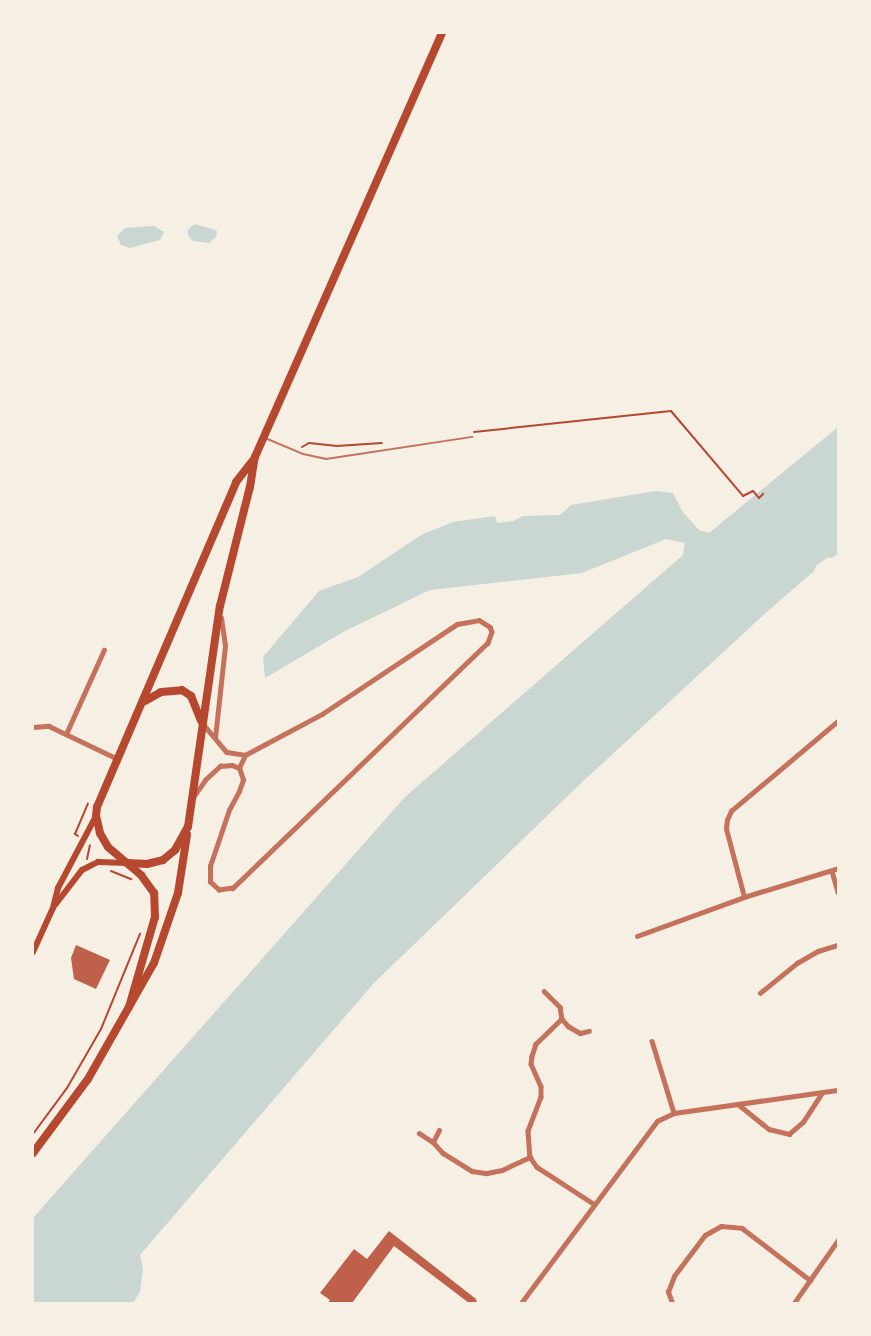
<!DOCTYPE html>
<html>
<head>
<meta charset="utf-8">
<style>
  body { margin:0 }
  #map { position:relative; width:871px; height:1336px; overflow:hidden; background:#f6efe4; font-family:"Public Sans",sans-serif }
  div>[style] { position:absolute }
  .water>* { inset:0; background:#c9d6d2 }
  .building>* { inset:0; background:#bf614a }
  .path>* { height:2px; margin:-1px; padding:0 1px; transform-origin:1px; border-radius:1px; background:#b5482f }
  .service>* { height:2px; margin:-1px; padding:0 1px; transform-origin:1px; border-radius:1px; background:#c5725c }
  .minor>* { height:4.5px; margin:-2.25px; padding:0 2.25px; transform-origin:2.25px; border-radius:2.25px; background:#c5725c }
  .secondary>* { height:6px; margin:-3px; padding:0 3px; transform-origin:3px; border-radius:3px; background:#b5482f }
  .trunk>* { height:8px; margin:-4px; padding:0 4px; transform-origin:4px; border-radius:4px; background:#b5482f }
  span { translate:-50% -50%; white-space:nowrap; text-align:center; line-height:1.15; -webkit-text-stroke:4.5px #f6efe4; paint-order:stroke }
  .frame { position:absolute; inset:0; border:34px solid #f6efe4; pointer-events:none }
</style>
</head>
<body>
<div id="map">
  <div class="water">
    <i style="clip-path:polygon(194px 224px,213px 229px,217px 231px,216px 237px,209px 243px,193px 241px,188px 235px,188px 230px)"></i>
    <i style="clip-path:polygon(154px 226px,164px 232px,160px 240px,130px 248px,121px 245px,117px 236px,125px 228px)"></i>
    <i style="clip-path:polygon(838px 427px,838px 554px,832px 558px,828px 557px,816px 566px,814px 571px,769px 610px,579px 785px,373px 984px,140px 1255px,143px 1269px,140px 1292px,133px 1303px,33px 1303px,33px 1218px,405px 797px,683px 555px,685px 543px,666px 539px,582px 573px,430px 590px,345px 631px,265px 678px,263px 657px,319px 591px,358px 577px,421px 535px,453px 522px,495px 516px,497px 523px,513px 521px,523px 516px,560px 515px,571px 505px,656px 491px,673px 493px,682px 511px,699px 530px,709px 533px)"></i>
  </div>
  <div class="building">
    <i style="clip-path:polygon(76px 945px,110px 960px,96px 989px,74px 979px,71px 958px)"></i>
    <i style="clip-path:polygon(389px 1231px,476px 1299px,477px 1303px,469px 1303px,394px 1246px,352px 1303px,328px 1303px,330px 1300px,320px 1293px,354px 1249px,367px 1259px)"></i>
  </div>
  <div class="path">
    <i style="left:474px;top:432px;width:198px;rotate:-6.1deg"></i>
    <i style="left:671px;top:411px;width:111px;rotate:49.7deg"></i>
    <i style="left:743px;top:496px;width:11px;rotate:-27deg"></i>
    <i style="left:753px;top:491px;width:9px;rotate:49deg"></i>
    <i style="left:759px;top:498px;width:6px;rotate:-45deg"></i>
    <i style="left:302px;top:447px;width:8px;rotate:-30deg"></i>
    <i style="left:309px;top:443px;width:28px;rotate:6deg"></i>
    <i style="left:337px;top:446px;width:45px;rotate:-3.8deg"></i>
    <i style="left:78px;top:836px;width:4px;rotate:-146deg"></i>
    <i style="left:75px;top:834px;width:33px;rotate:-67deg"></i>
    <i style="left:87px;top:859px;width:14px;rotate:-78deg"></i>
    <i style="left:111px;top:871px;width:22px;rotate:22deg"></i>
    <i style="left:33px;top:1134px;width:57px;rotate:-53.5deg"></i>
    <i style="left:67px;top:1088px;width:68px;rotate:-60deg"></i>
    <i style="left:101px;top:1029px;width:103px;rotate:-67.7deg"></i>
  </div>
  <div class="service">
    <i style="left:265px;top:438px;width:41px;rotate:22.8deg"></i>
    <i style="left:303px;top:454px;width:24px;rotate:12deg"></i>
    <i style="left:326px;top:459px;width:148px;rotate:-8.6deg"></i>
  </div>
  <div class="minor">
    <i style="left:204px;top:725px;width:35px;rotate:50deg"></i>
    <i style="left:227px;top:752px;width:18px;rotate:9deg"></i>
    <i style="left:245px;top:755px;width:87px;rotate:-28deg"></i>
    <i style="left:322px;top:714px;width:162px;rotate:-33.7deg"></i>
    <i style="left:457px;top:624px;width:22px;rotate:-10deg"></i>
    <i style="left:479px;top:620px;width:13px;rotate:32deg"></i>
    <i style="left:490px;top:627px;width:5px;rotate:68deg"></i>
    <i style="left:492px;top:632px;width:12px;rotate:110deg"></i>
    <i style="left:488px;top:643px;width:354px;rotate:136.1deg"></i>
    <i style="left:233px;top:888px;width:14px;rotate:172deg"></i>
    <i style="left:219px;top:890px;width:12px;rotate:-138deg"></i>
    <i style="left:210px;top:882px;width:16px;rotate:-90deg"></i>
    <i style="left:210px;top:866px;width:59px;rotate:-71.3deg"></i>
    <i style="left:229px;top:810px;width:21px;rotate:-62deg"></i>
    <i style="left:239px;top:791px;width:12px;rotate:-70deg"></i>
    <i style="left:243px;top:780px;width:13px;rotate:-108deg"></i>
    <i style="left:239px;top:768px;width:14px;rotate:-65deg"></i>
    <i style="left:33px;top:727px;width:16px;rotate:-4deg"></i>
    <i style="left:49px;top:726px;width:76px;rotate:25.6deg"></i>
    <i style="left:66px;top:734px;width:92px;rotate:-65.7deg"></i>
    <i style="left:215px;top:738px;width:93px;rotate:-83.8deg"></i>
    <i style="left:225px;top:646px;width:28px;rotate:-98deg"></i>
    <i style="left:194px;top:796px;width:19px;rotate:-55deg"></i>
    <i style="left:205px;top:780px;width:21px;rotate:-43deg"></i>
    <i style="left:220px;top:766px;width:12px;rotate:-5deg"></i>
    <i style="left:232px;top:765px;width:8px;rotate:23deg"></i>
    <i style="left:832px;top:871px;width:22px;rotate:74deg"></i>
    <i style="left:744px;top:897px;width:70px;rotate:-104.8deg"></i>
    <i style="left:726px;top:829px;width:9px;rotate:-84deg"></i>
    <i style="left:727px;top:820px;width:10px;rotate:-66deg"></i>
    <i style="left:731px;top:811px;width:140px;rotate:-40.1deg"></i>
    <i style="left:637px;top:936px;width:114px;rotate:-20deg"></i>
    <i style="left:744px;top:897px;width:98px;rotate:-17.1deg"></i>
    <i style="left:544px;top:991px;width:23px;rotate:45deg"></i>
    <i style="left:560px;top:1007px;width:12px;rotate:81deg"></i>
    <i style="left:562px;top:1019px;width:9px;rotate:49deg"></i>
    <i style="left:568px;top:1026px;width:14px;rotate:30deg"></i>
    <i style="left:580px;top:1033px;width:9px;rotate:-13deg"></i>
    <i style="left:760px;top:993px;width:48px;rotate:-39deg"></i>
    <i style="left:797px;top:963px;width:24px;rotate:-30deg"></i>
    <i style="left:818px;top:951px;width:21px;rotate:-17deg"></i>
    <i style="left:562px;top:1019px;width:36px;rotate:136deg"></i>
    <i style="left:536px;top:1044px;width:13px;rotate:108deg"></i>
    <i style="left:532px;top:1056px;width:8px;rotate:97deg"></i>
    <i style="left:531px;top:1064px;width:24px;rotate:66deg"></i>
    <i style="left:541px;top:1086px;width:11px;rotate:90deg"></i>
    <i style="left:541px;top:1097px;width:36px;rotate:111deg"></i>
    <i style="left:528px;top:1131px;width:26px;rotate:86deg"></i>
    <i style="left:530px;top:1157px;width:12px;rotate:55deg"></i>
    <i style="left:537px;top:1167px;width:68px;rotate:33deg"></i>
    <i style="left:652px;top:1041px;width:75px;rotate:73deg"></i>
    <i style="left:738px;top:1104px;width:40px;rotate:39deg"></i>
    <i style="left:769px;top:1129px;width:21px;rotate:14deg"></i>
    <i style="left:789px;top:1134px;width:18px;rotate:-41deg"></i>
    <i style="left:803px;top:1122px;width:35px;rotate:-57deg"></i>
    <i style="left:419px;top:1133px;width:17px;rotate:33deg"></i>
    <i style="left:433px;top:1142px;width:15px;rotate:48deg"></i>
    <i style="left:443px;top:1153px;width:34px;rotate:32deg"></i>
    <i style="left:472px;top:1171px;width:15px;rotate:8deg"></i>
    <i style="left:487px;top:1173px;width:15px;rotate:-11deg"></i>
    <i style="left:502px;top:1170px;width:31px;rotate:-25deg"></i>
    <i style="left:433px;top:1142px;width:13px;rotate:-63deg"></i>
    <i style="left:521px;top:1303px;width:227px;rotate:-53.2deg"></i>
    <i style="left:657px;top:1121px;width:19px;rotate:-25deg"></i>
    <i style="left:674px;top:1113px;width:166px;rotate:-8deg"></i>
    <i style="left:672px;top:1303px;width:12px;rotate:-110deg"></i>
    <i style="left:668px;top:1292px;width:17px;rotate:-69deg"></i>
    <i style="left:674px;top:1276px;width:51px;rotate:-52.9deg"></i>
    <i style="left:705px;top:1235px;width:18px;rotate:-29deg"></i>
    <i style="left:721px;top:1226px;width:21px;rotate:5deg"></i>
    <i style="left:742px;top:1228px;width:86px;rotate:37.4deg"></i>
    <i style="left:794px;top:1303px;width:77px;rotate:-55.1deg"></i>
  </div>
  <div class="secondary">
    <i style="left:55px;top:905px;width:44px;rotate:-52.4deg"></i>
    <i style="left:82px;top:870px;width:18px;rotate:-27deg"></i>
    <i style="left:98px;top:862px;width:29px;rotate:2deg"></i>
    <i style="left:33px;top:952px;width:48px;rotate:-65.6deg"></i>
    <i style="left:53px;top:908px;width:21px;rotate:-76deg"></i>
    <i style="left:58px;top:888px;width:81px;rotate:-62.2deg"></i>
  </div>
  <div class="trunk">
    <i style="left:145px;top:701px;width:18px;rotate:-29deg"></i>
    <i style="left:161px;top:692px;width:21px;rotate:-5deg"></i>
    <i style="left:182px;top:690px;width:11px;rotate:34deg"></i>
    <i style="left:191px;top:696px;width:27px;rotate:68deg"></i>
    <i style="left:128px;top:863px;width:19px;rotate:3deg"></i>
    <i style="left:147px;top:864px;width:16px;rotate:-14deg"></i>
    <i style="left:163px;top:860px;width:16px;rotate:-40deg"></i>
    <i style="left:175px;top:850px;width:26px;rotate:-61deg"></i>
    <i style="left:188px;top:827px;width:223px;rotate:-81.8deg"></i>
    <i style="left:220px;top:606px;width:123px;rotate:-75.9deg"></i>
    <i style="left:250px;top:487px;width:30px;rotate:-81deg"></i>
    <i style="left:255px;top:457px;width:463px;rotate:-66.2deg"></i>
    <i style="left:129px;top:1007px;width:94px;rotate:-73.9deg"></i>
    <i style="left:155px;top:917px;width:24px;rotate:-92deg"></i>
    <i style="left:154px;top:893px;width:22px;rotate:-126deg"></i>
    <i style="left:141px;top:875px;width:43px;rotate:-139.7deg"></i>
    <i style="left:108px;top:847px;width:16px;rotate:-120deg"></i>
    <i style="left:100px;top:833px;width:17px;rotate:-103deg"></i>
    <i style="left:96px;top:816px;width:9px;rotate:-84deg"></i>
    <i style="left:97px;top:807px;width:353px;rotate:-66.8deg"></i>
    <i style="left:236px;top:482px;width:28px;rotate:-52deg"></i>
    <i style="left:33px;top:1153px;width:92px;rotate:-53.4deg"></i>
    <i style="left:88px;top:1079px;width:133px;rotate:-60.4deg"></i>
    <i style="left:154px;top:963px;width:74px;rotate:-71.1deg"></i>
    <i style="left:178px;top:893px;width:59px;rotate:-81.2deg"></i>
  </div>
  <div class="frame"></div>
</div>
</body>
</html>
